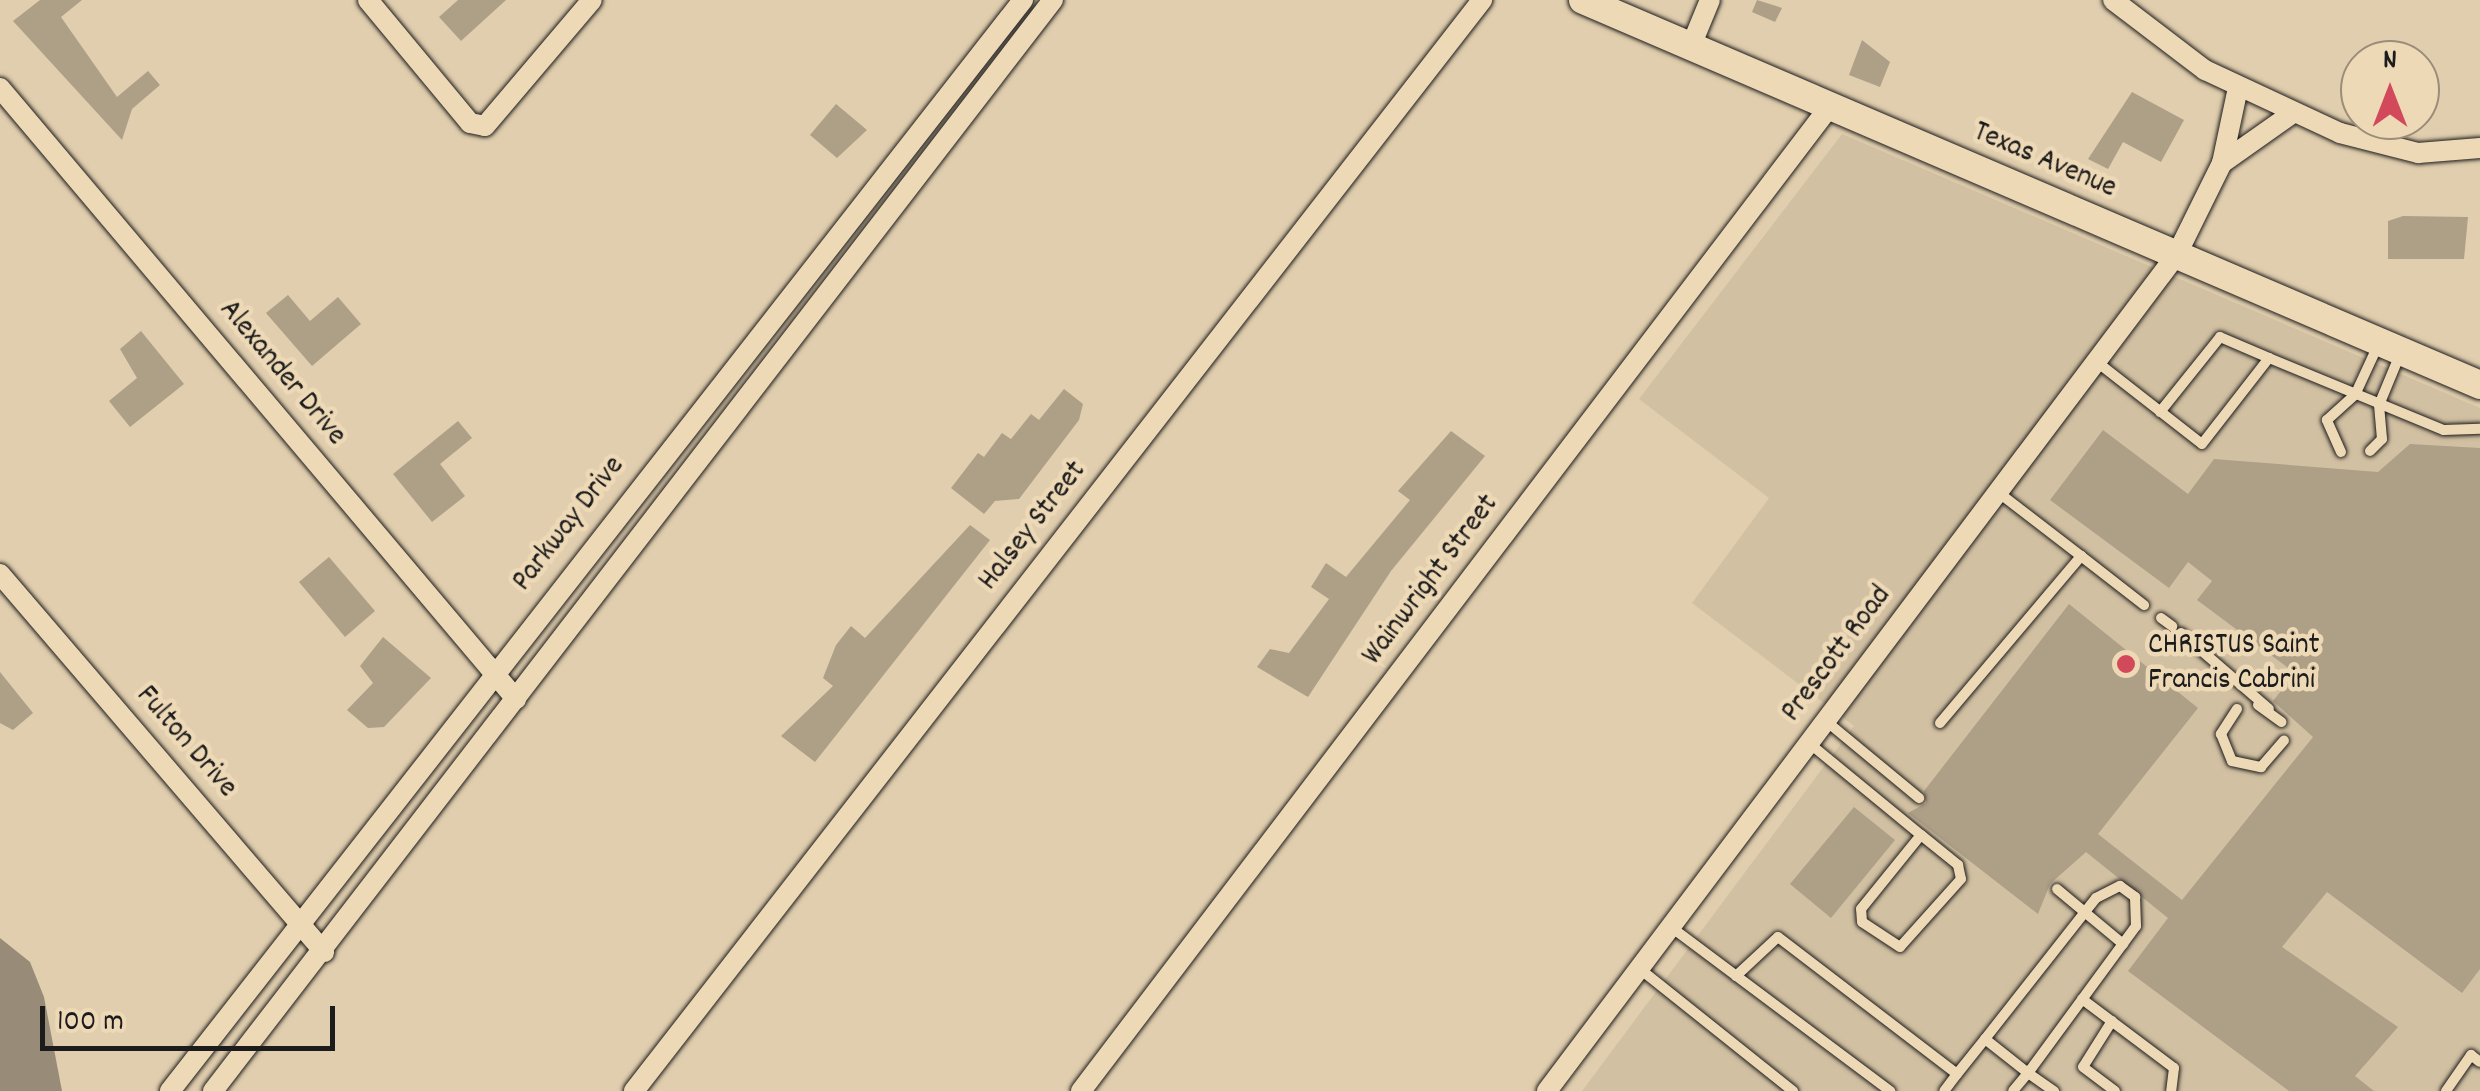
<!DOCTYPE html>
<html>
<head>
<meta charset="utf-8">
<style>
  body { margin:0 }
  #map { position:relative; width:2480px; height:1091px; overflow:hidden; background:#e1ceae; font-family:Dekko,sans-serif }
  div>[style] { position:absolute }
  .built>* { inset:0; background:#d2c0a2 }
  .water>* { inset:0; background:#988b77 }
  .building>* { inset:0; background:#ae9f87 }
  .roads { filter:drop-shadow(0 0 2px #1c1c1c) drop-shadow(0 0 2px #1c1c1c) }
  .service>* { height:10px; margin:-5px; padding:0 5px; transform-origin:5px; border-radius:5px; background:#eed9b7 }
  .minor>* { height:20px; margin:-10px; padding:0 10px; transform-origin:10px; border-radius:10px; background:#eed9b7 }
  .tertiary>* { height:28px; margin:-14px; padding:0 14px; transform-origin:14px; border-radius:14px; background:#eed9b7 }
  .dots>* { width:28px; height:28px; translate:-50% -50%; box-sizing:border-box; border:5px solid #eed9b7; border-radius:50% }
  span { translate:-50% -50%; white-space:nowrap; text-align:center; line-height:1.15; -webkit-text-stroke:9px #eed9b7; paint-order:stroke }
  .street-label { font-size:30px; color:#1c1c1c }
  .poi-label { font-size:30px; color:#1c1c1c }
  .left { translate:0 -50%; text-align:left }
  .north { position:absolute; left:2340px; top:40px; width:100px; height:100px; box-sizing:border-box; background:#eed9b7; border:2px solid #9a8d79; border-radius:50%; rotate:0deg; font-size:28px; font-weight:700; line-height:40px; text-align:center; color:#1c1c1c }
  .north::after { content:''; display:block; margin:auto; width:35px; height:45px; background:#d1495b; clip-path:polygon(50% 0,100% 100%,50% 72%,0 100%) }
  .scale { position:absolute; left:40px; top:1006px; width:295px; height:45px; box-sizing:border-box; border:5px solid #1c1c1c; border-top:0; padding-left:12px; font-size:30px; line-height:35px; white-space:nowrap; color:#1c1c1c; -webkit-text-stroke:8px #eed9b7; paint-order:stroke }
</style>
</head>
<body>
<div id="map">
  <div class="built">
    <i style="clip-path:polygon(1842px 134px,2480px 408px,2480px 1091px,1582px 1091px,1854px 726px,1692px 603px,1769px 498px,1639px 399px)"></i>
  </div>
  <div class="water">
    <i style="clip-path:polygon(0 938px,30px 962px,44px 997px,62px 1091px,0 1091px)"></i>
  </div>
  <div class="building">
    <i style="clip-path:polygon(40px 0,82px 0,61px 17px,117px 97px,148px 71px,160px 85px,132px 109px,122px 140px,13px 21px)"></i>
    <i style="clip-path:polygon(458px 0,506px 0,461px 41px,439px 17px)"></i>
    <i style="clip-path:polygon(1757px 0,1782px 8px,1775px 22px,1752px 12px)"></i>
    <i style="clip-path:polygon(1862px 40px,1890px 62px,1880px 87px,1849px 75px)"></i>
    <i style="clip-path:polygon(2132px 92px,2184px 120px,2161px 162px,2123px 142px,2108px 169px,2088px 159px)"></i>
    <i style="clip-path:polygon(836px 104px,867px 130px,837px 158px,810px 135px)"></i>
    <i style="clip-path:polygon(2403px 216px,2468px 217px,2464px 259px,2388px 259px,2388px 221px)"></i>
    <i style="clip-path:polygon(288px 295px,310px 321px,338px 297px,361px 324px,312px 366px,266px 313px)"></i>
    <i style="clip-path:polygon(141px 331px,184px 384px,130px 427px,109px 401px,137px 378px,120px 349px)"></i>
    <i style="clip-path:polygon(1064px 389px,1083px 404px,1079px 420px,1019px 499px,995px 501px,984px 514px,951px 488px,978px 453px,984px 457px,1002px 433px,1011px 439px,1031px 414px,1039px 420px)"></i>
    <i style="clip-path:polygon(458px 421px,472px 438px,440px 464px,465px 496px,432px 522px,393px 474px)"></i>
    <i style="clip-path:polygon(2103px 430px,2188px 494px,2214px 459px,2378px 472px,2410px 444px,2480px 448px,2480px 969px,2462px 993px,2327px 892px,2282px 947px,2398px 1027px,2355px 1076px,2374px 1091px,2289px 1091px,2128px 971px,2168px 918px,2086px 852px,2050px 884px,2038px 914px,1908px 813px,1926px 803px,1924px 791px,2069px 604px,2198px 708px,2098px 834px,2182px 900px,2313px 737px,2273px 701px,2295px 673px,2197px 600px,2212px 581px,2188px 562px,2169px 588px,2050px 500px)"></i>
    <i style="clip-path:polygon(1451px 431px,1485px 456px,1391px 571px,1308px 697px,1257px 667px,1270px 649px,1289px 653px,1329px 599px,1311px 587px,1326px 563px,1346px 577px,1410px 500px,1398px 491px)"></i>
    <i style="clip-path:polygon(970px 525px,990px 540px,815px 762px,781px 736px,833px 686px,823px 678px,836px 645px,851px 626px,865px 638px)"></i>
    <i style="clip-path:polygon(329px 557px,375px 611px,345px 637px,299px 582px)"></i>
    <i style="clip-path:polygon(383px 637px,431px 678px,384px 727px,368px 728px,347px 710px,373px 683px,360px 666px)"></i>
    <i style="clip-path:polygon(0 672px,33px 713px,13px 730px,0 723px)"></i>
    <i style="clip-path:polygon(1854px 807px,1895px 840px,1831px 918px,1790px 884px)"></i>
  </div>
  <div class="roads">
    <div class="service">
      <i style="left:2097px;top:362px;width:133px;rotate:38deg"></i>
      <i style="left:2202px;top:444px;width:109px;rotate:-52.1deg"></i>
      <i style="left:2269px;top:358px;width:189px;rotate:22.4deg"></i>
      <i style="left:2444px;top:430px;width:36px;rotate:-2deg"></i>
      <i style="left:2160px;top:412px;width:96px;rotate:-51.3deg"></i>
      <i style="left:2220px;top:337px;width:53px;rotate:23.2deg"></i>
      <i style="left:2370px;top:451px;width:17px;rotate:-45deg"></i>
      <i style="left:2382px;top:439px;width:34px;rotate:-95deg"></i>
      <i style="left:2379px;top:405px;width:57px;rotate:-67.5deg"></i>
      <i style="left:2341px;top:452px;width:35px;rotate:-114deg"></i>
      <i style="left:2327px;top:420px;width:38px;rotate:-42deg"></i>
      <i style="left:2355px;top:395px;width:57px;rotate:-65.2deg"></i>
      <i style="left:2081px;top:556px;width:80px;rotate:37.9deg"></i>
      <i style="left:2161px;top:618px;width:14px;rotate:36deg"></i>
      <i style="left:2181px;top:633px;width:116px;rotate:40.8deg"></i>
      <i style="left:2258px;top:705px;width:29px;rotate:36deg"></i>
      <i style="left:2237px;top:709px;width:30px;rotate:123deg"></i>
      <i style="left:2221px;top:734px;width:29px;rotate:68deg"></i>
      <i style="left:2232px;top:761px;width:30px;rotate:12deg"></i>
      <i style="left:2261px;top:767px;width:35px;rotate:-49deg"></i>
      <i style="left:1826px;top:721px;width:121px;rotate:39.6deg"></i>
      <i style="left:1940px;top:723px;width:219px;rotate:-49.8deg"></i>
      <i style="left:2081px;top:556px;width:105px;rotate:-142.4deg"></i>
      <i style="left:1809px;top:743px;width:145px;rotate:39.4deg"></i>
      <i style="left:1921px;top:835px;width:48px;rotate:39deg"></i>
      <i style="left:1958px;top:865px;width:14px;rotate:78deg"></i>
      <i style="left:1961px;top:879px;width:91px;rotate:131.9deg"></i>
      <i style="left:1900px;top:947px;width:45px;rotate:-146.7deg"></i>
      <i style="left:1862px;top:922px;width:13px;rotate:-94deg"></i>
      <i style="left:1861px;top:909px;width:95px;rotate:-51deg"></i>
      <i style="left:2057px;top:889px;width:86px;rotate:39.8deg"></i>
      <i style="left:1671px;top:927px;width:274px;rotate:36.8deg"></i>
      <i style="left:1640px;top:969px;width:196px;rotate:38.6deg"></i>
      <i style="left:1736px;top:976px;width:57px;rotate:-42.9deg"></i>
      <i style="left:1778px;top:937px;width:225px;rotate:37.4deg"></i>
      <i style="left:1957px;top:1074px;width:21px;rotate:127deg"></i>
      <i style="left:2082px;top:999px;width:115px;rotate:36.9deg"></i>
      <i style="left:2174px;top:1068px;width:23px;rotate:97deg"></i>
      <i style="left:2112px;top:1021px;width:54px;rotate:122.2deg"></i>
      <i style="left:2083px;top:1067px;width:40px;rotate:37deg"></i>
      <i style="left:1985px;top:1039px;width:179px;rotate:-51.8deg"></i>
      <i style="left:2096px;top:898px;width:27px;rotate:-27deg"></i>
      <i style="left:2120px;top:886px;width:19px;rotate:36deg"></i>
      <i style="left:2135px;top:897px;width:29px;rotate:88deg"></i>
      <i style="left:2136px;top:926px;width:182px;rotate:126.3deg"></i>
      <i style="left:2028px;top:1073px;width:32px;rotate:35deg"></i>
      <i style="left:1957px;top:1074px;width:45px;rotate:-51.3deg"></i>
      <i style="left:1985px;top:1039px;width:55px;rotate:38.3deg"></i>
      <i style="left:2028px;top:1073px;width:23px;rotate:130deg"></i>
      <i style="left:2446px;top:1091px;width:44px;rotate:-55.2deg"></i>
      <i style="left:2471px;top:1055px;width:11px;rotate:38deg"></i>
    </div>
    <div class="minor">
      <i style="left:368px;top:0;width:160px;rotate:50.3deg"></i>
      <i style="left:470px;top:123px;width:15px;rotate:11deg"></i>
      <i style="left:485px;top:126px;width:165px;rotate:-49.7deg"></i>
      <i style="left:2113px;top:0;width:116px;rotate:37.3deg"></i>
      <i style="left:2205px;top:70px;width:149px;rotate:25deg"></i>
      <i style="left:2340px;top:133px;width:81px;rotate:14.4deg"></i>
      <i style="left:2418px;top:153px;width:62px;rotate:-4.6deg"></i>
      <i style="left:1691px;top:46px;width:50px;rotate:-67.6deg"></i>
      <i style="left:0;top:88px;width:800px;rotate:49.82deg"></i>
      <i style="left:2222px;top:163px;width:87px;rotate:-35.2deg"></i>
      <i style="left:0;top:574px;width:498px;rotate:49.4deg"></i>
      <i style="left:170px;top:1091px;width:1385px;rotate:-51.98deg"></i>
      <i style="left:213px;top:1091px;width:1377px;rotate:-52.41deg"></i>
      <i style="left:634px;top:1091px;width:1382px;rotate:-52.14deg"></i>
      <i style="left:1081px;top:1091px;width:1237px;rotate:-52.75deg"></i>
      <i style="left:1547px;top:1091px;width:1048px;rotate:-53.03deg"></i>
      <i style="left:2177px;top:254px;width:102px;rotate:-63.7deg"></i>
      <i style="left:2222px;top:163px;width:77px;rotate:-78deg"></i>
    </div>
    <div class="tertiary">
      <i style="left:1583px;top:0;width:976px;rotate:23.23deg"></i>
    </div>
  </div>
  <div class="dots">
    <i style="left:2126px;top:664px;background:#d1495b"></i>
  </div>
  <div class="street-label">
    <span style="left:2044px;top:162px;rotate:23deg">Texas Avenue</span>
    <span style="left:281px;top:374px;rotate:50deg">Alexander Drive</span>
    <span style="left:570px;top:525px;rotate:-52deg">Parkway Drive</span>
    <span style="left:1034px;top:527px;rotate:-52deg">Halsey Street</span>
    <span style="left:1432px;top:581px;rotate:-53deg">Wainwright Street</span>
    <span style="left:1838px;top:655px;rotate:-53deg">Prescott Road</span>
    <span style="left:185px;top:743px;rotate:49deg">Fulton Drive</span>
  </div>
  <div class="poi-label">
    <span class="left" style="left:2148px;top:664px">CHRISTUS Saint<br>Francis Cabrini</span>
  </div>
  <div class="north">N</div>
  <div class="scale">100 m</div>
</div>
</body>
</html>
